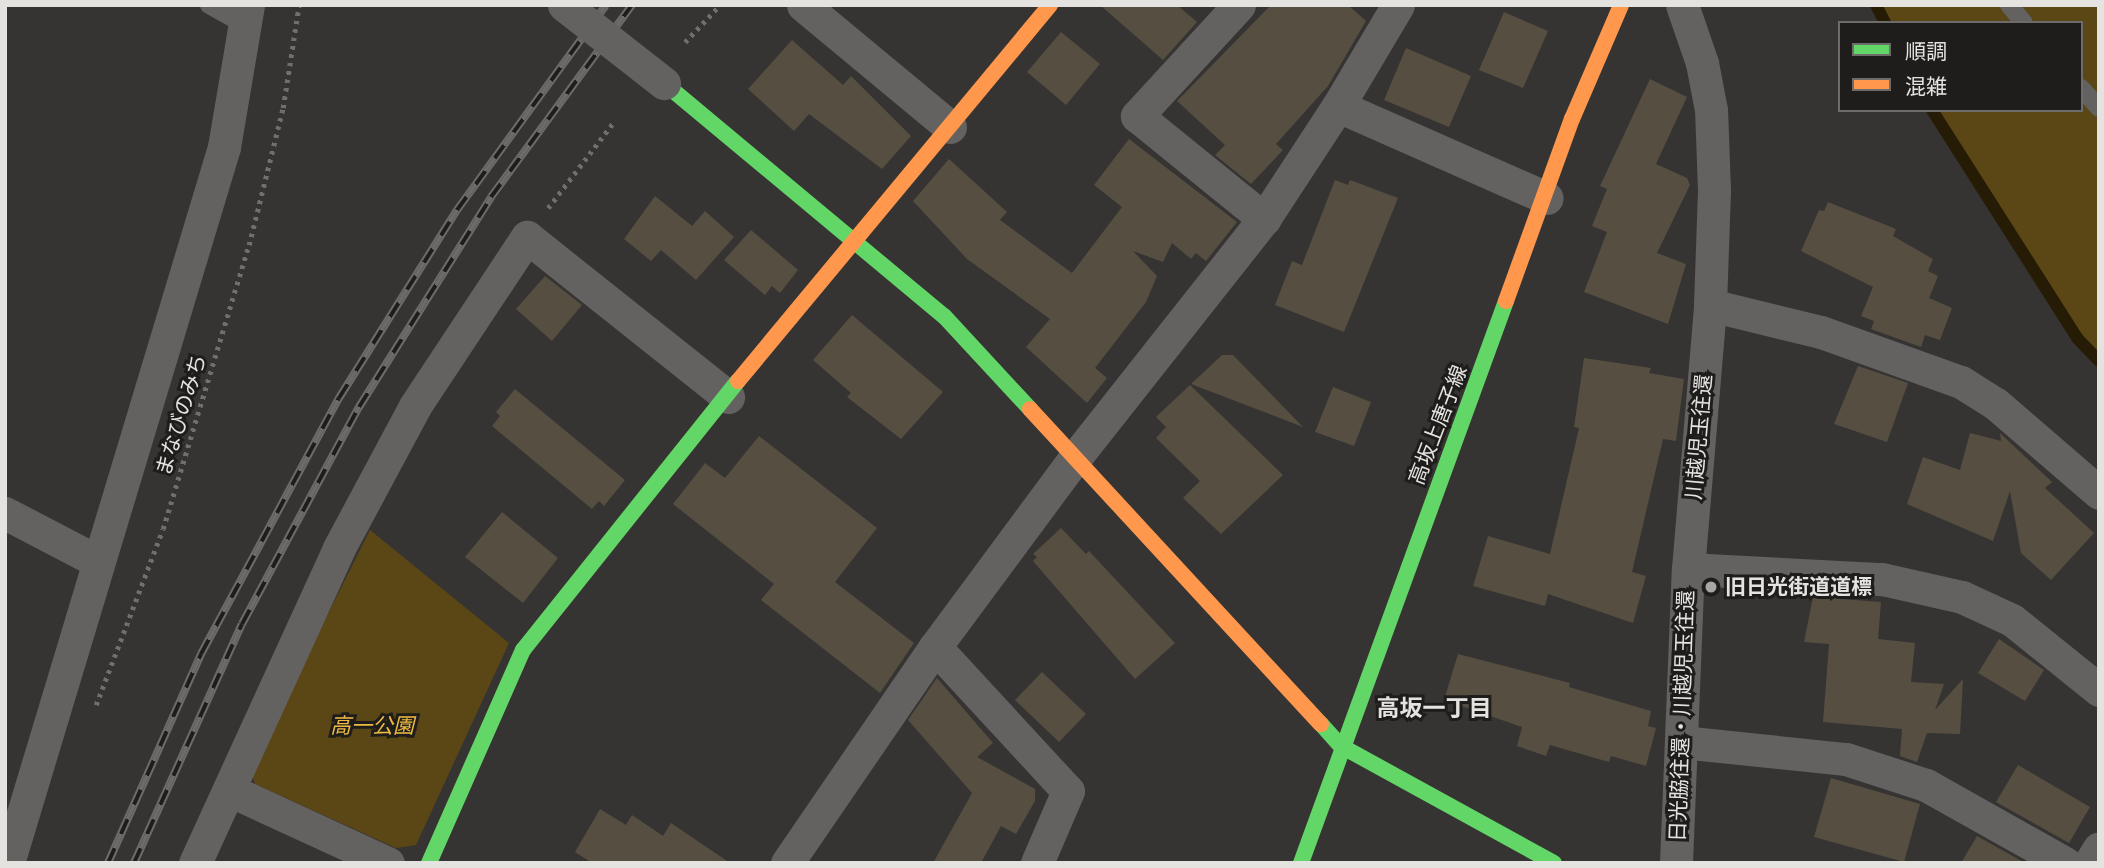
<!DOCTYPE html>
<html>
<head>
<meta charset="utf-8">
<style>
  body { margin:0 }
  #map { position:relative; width:2104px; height:868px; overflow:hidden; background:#363432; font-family:"Crimson Pro","Noto Sans JP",serif }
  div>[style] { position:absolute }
  .green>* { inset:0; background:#5b4716 }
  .stream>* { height:12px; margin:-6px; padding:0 6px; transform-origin:6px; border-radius:6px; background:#261b04 }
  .building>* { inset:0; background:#554e41 }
  .path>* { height:4.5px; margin-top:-2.25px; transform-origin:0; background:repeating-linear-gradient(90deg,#6f6f6e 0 3.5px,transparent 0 8.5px) }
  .lane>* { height:18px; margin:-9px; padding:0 9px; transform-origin:9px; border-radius:9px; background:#636261 }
  .street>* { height:33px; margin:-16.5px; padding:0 16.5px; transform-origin:16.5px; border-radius:16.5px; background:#636261 }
  .fast>* { height:16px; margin:-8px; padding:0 8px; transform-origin:8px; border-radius:8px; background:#63d668 }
  .slow>* { height:16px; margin:-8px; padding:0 8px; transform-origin:8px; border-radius:8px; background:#ff974d }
  .rail>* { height:8px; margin-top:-4px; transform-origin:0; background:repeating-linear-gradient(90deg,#1e1d1b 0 16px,#6c6b6a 0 32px); box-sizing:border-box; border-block:2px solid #6c6b6a }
  .street-bridge>* { height:33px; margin:-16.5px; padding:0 16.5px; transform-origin:16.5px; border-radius:16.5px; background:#636261 }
  .dots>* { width:19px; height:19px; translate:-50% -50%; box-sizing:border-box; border:4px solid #1e1d1b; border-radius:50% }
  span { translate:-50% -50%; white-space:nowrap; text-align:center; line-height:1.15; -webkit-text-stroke:6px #1e1d1b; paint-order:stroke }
  .street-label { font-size:21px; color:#e5e3e0 }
  .poi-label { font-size:21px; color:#e5e3e0; font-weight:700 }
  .left { translate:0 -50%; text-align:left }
  .park-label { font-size:21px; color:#eebb42; font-style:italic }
  .neighbourhood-label { font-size:23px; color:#e5e3e0; font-weight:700 }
  .frame { position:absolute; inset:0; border:7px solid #e5e3e0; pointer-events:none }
  .legend { position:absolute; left:1838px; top:21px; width:245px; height:91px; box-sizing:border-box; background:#1e1d1b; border:2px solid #6e6c6a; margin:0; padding:9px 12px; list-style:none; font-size:21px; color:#e5e3e0 }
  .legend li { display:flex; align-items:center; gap:14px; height:35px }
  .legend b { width:35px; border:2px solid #6e6c6a }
</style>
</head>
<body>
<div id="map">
  <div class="green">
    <i style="clip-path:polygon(1876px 5px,2099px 5px,2099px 361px,2077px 338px,1932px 110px,2081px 110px,2081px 23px,1885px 23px)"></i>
    <i style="clip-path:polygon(370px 530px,509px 643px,416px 845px,396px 848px,255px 784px,250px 770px)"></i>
  </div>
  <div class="stream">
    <i style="left:1876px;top:5px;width:20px;rotate:63deg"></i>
    <i style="left:1932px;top:110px;width:270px;rotate:57.5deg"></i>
    <i style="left:2077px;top:338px;width:32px;rotate:46deg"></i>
  </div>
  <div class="building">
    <i style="clip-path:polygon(1100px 5px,1177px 5px,1197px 22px,1163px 60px)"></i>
    <i style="clip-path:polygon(1271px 5px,1348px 5px,1366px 21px,1328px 86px,1276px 144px,1283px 150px,1251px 184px,1215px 155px,1225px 145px,1177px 101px)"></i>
    <i style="clip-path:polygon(1504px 12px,1548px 31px,1523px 88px,1479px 70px)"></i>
    <i style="clip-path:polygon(1061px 32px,1100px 64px,1066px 105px,1027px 72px)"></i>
    <i style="clip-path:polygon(792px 40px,843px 85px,851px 76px,911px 136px,882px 169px,809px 114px,794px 131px,748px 89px)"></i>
    <i style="clip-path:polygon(1406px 48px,1471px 76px,1449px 127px,1384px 100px)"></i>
    <i style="clip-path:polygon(1650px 79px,1687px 97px,1656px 164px,1687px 178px,1690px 185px,1657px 253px,1686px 264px,1668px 324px,1584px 292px,1607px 232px,1592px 226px,1607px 189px,1600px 186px)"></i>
    <i style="clip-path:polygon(1129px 139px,1237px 222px,1206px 261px,1196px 253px,1191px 259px,1172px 243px,1163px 262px,1133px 251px,1157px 276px,1146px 302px,1095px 368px,1107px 378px,1087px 403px,1026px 347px,1050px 319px,967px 259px,913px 201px,949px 159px,1007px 212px,1000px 220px,1072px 273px,1122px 207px,1094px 185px)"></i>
    <i style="clip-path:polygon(1335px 180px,1348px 185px,1350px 180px,1398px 198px,1344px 332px,1275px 305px,1292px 261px,1302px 265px)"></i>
    <i style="clip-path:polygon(655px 196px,692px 226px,705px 211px,734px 237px,696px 280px,661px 250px,651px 261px,624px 239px)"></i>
    <i style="clip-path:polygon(1828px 202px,1896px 229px,1893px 236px,1933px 259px,1928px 271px,1938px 276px,1929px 298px,1952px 308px,1940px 340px,1925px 335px,1921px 347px,1871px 329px,1874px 321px,1861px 316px,1873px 287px,1801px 251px,1819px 210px,1824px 211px)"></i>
    <i style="clip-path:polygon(751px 230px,798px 270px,780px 293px,772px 286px,765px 295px,724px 260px)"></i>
    <i style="clip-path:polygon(545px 276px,582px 305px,552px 341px,516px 309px)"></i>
    <i style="clip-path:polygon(852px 315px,943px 392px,901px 439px,847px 397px,851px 393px,813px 360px)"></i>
    <i style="clip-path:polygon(1222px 355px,1233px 355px,1303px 427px,1191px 384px)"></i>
    <i style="clip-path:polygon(1584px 358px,1651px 368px,1649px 373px,1684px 379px,1676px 441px,1663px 439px,1632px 572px,1646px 576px,1633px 623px,1548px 594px,1545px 606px,1473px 586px,1488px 536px,1550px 554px,1579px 428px,1574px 427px)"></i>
    <i style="clip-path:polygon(1858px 366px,1908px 383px,1887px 442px,1834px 424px)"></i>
    <i style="clip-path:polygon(1190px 385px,1283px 475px,1221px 534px,1183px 498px,1200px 481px,1156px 438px,1166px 427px,1156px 417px)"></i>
    <i style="clip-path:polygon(1333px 387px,1371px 402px,1354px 446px,1315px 432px)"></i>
    <i style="clip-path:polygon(515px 389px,625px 480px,604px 506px,599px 501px,592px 509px,492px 426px,500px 416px,496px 412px)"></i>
    <i style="clip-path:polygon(1970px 433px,2001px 441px,2000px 433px,2052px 482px,2045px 488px,2094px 533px,2051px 580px,2021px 553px,2010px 491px,1993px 541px,1907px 504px,1923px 457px,1960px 470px)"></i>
    <i style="clip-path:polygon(759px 436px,877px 528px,835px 582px,914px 643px,880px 693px,761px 600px,774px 584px,673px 504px,705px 463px,725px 478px)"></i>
    <i style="clip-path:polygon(502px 512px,558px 558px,523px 603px,465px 557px)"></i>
    <i style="clip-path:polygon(1061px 528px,1086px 554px,1089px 551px,1175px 643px,1135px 679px,1033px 561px,1037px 557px,1033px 554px)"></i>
    <i style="clip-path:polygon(1813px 597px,1881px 602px,1878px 639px,1915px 643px,1911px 682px,1944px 684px,1935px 710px,1963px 679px,1960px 734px,1927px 733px,1917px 762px,1900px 756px,1902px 729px,1823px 722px,1829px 644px,1804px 642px)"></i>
    <i style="clip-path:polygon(1999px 639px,2044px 670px,2025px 701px,1978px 673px)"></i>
    <i style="clip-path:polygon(1458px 654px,1570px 683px,1569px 687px,1651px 711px,1648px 726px,1656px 728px,1646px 766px,1611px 756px,1609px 762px,1550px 745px,1546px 756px,1517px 746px,1522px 727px,1444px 700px)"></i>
    <i style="clip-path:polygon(1042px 672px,1086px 714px,1059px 742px,1015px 700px)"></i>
    <i style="clip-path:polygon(937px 678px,993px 743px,977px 757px,1035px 789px,1035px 801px,1016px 834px,1001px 826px,981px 863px,933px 863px,972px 793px,908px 720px)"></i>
    <i style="clip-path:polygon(2018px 765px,2090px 807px,2069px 843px,1996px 802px)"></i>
    <i style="clip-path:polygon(1831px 778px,1920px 804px,1904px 862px,1814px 837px)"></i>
    <i style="clip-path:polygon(600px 809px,626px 825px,632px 815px,663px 836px,671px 823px,730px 863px,592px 863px,575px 852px)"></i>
    <i style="clip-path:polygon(1977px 836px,2025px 863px,1961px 863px)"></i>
  </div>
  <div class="path">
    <i style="left:685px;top:42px;width:51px;rotate:-46.6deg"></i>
    <i style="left:548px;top:208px;width:107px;rotate:-52.6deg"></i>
    <i style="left:96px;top:705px;width:188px;rotate:-69.2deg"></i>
    <i style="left:163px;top:529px;width:297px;rotate:-73.2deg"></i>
    <i style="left:249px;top:245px;width:141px;rotate:-76.1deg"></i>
    <i style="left:283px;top:108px;width:104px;rotate:-81.2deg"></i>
  </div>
  <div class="lane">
    <i style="left:209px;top:5px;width:41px;rotate:29.1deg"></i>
    <i style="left:2009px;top:5px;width:23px;rotate:50deg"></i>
    <i style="left:2081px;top:88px;width:27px;rotate:48deg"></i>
  </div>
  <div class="street">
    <i style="left:803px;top:5px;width:191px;rotate:39.7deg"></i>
    <i style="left:1239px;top:5px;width:151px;rotate:132.6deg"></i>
    <i style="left:1137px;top:116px;width:164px;rotate:39deg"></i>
    <i style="left:1398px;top:5px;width:117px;rotate:120.7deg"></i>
    <i style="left:1338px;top:106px;width:228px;rotate:23.8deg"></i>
    <i style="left:1710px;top:305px;width:114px;rotate:13.7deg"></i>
    <i style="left:1821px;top:332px;width:149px;rotate:19.7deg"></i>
    <i style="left:1961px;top:382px;width:41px;rotate:32.2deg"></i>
    <i style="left:1996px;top:404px;width:136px;rotate:40.8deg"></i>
    <i style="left:5px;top:513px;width:104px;rotate:27.6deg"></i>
    <i style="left:1688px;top:569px;width:194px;rotate:3deg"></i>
    <i style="left:1882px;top:579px;width:82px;rotate:12.7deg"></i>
    <i style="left:1962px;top:597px;width:55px;rotate:24.7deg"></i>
    <i style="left:2012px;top:620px;width:112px;rotate:38.8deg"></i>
    <i style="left:935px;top:647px;width:196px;rotate:47.3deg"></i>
    <i style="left:1068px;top:791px;width:78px;rotate:113.3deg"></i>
    <i style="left:1681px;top:742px;width:166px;rotate:5.9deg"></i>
    <i style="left:1846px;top:759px;width:84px;rotate:18deg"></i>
    <i style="left:1926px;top:785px;width:159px;rotate:29.3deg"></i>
    <i style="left:229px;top:790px;width:175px;rotate:24.7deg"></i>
    <i style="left:8px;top:863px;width:748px;rotate:-73.21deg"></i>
    <i style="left:224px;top:147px;width:144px;rotate:-80.4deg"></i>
    <i style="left:195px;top:863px;width:346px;rotate:-65.4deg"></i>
    <i style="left:339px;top:548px;width:161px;rotate:-61.8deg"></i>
    <i style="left:415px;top:406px;width:203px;rotate:-56.5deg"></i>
    <i style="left:527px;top:237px;width:257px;rotate:38.5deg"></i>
    <i style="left:787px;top:863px;width:262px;rotate:-55.6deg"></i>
    <i style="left:935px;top:647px;width:235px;rotate:-53.5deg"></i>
    <i style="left:1075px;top:458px;width:305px;rotate:-51.7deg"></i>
    <i style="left:1264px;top:219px;width:135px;rotate:-56.8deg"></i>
    <i style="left:1676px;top:863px;width:294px;rotate:-87.7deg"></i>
    <i style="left:1688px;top:569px;width:265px;rotate:-85.2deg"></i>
    <i style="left:1710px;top:305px;width:115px;rotate:-88deg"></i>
    <i style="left:1714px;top:190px;width:80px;rotate:-92.1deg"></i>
    <i style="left:1711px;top:110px;width:48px;rotate:-100.8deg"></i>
    <i style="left:1702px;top:63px;width:61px;rotate:-109deg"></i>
    <i style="left:2090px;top:863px;width:17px;rotate:-59deg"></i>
  </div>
  <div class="fast">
    <i style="left:664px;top:83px;width:364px;rotate:39.8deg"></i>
    <i style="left:944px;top:316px;width:127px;rotate:47.2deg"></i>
    <i style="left:1321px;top:724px;width:30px;rotate:48deg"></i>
    <i style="left:1341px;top:746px;width:243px;rotate:28.8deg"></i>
    <i style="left:429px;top:863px;width:233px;rotate:-66.2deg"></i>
    <i style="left:523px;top:650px;width:344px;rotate:-51.4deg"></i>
    <i style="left:1301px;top:863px;width:598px;rotate:-69.96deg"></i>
  </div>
  <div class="slow">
    <i style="left:1506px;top:301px;width:194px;rotate:-70.1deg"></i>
    <i style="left:1572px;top:119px;width:124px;rotate:-66.7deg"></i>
    <i style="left:738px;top:381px;width:489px;rotate:-50.3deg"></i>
    <i style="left:1030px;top:409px;width:429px;rotate:47.3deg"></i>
  </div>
  <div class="rail">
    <i style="left:108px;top:863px;width:229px;rotate:-66deg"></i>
    <i style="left:201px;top:654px;width:291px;rotate:-61.7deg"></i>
    <i style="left:339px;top:398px;width:222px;rotate:-57.9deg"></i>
    <i style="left:457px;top:210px;width:253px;rotate:-54deg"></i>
    <i style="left:134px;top:863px;width:262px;rotate:-65.7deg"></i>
    <i style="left:242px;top:624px;width:247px;rotate:-61.7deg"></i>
    <i style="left:359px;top:407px;width:248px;rotate:-57.8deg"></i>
    <i style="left:491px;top:197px;width:238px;rotate:-53.7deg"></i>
  </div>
  <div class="street-bridge">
    <i style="left:564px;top:5px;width:127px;rotate:38deg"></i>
  </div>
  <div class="dots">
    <i style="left:1711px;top:587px;background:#a8a6a3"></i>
  </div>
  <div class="street-label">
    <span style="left:181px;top:415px;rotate:-73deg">まなびのみち</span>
    <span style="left:1438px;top:425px;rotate:-69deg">高坂上唐子線</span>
    <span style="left:1699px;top:437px;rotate:-85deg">川越児玉往還</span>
    <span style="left:1682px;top:716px;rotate:-88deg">日光脇往還・川越児玉往還</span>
  </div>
  <div class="poi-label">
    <span class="left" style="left:1725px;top:587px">旧日光街道道標</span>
  </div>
  <div class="park-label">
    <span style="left:372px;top:726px">高一公園</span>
  </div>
  <div class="neighbourhood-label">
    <span style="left:1434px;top:708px">高坂一丁目</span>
  </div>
  <div class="frame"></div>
  <ul class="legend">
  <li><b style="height:9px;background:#63d668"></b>順調</li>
  <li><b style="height:9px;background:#ff974d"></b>混雑</li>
  </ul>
</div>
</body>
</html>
